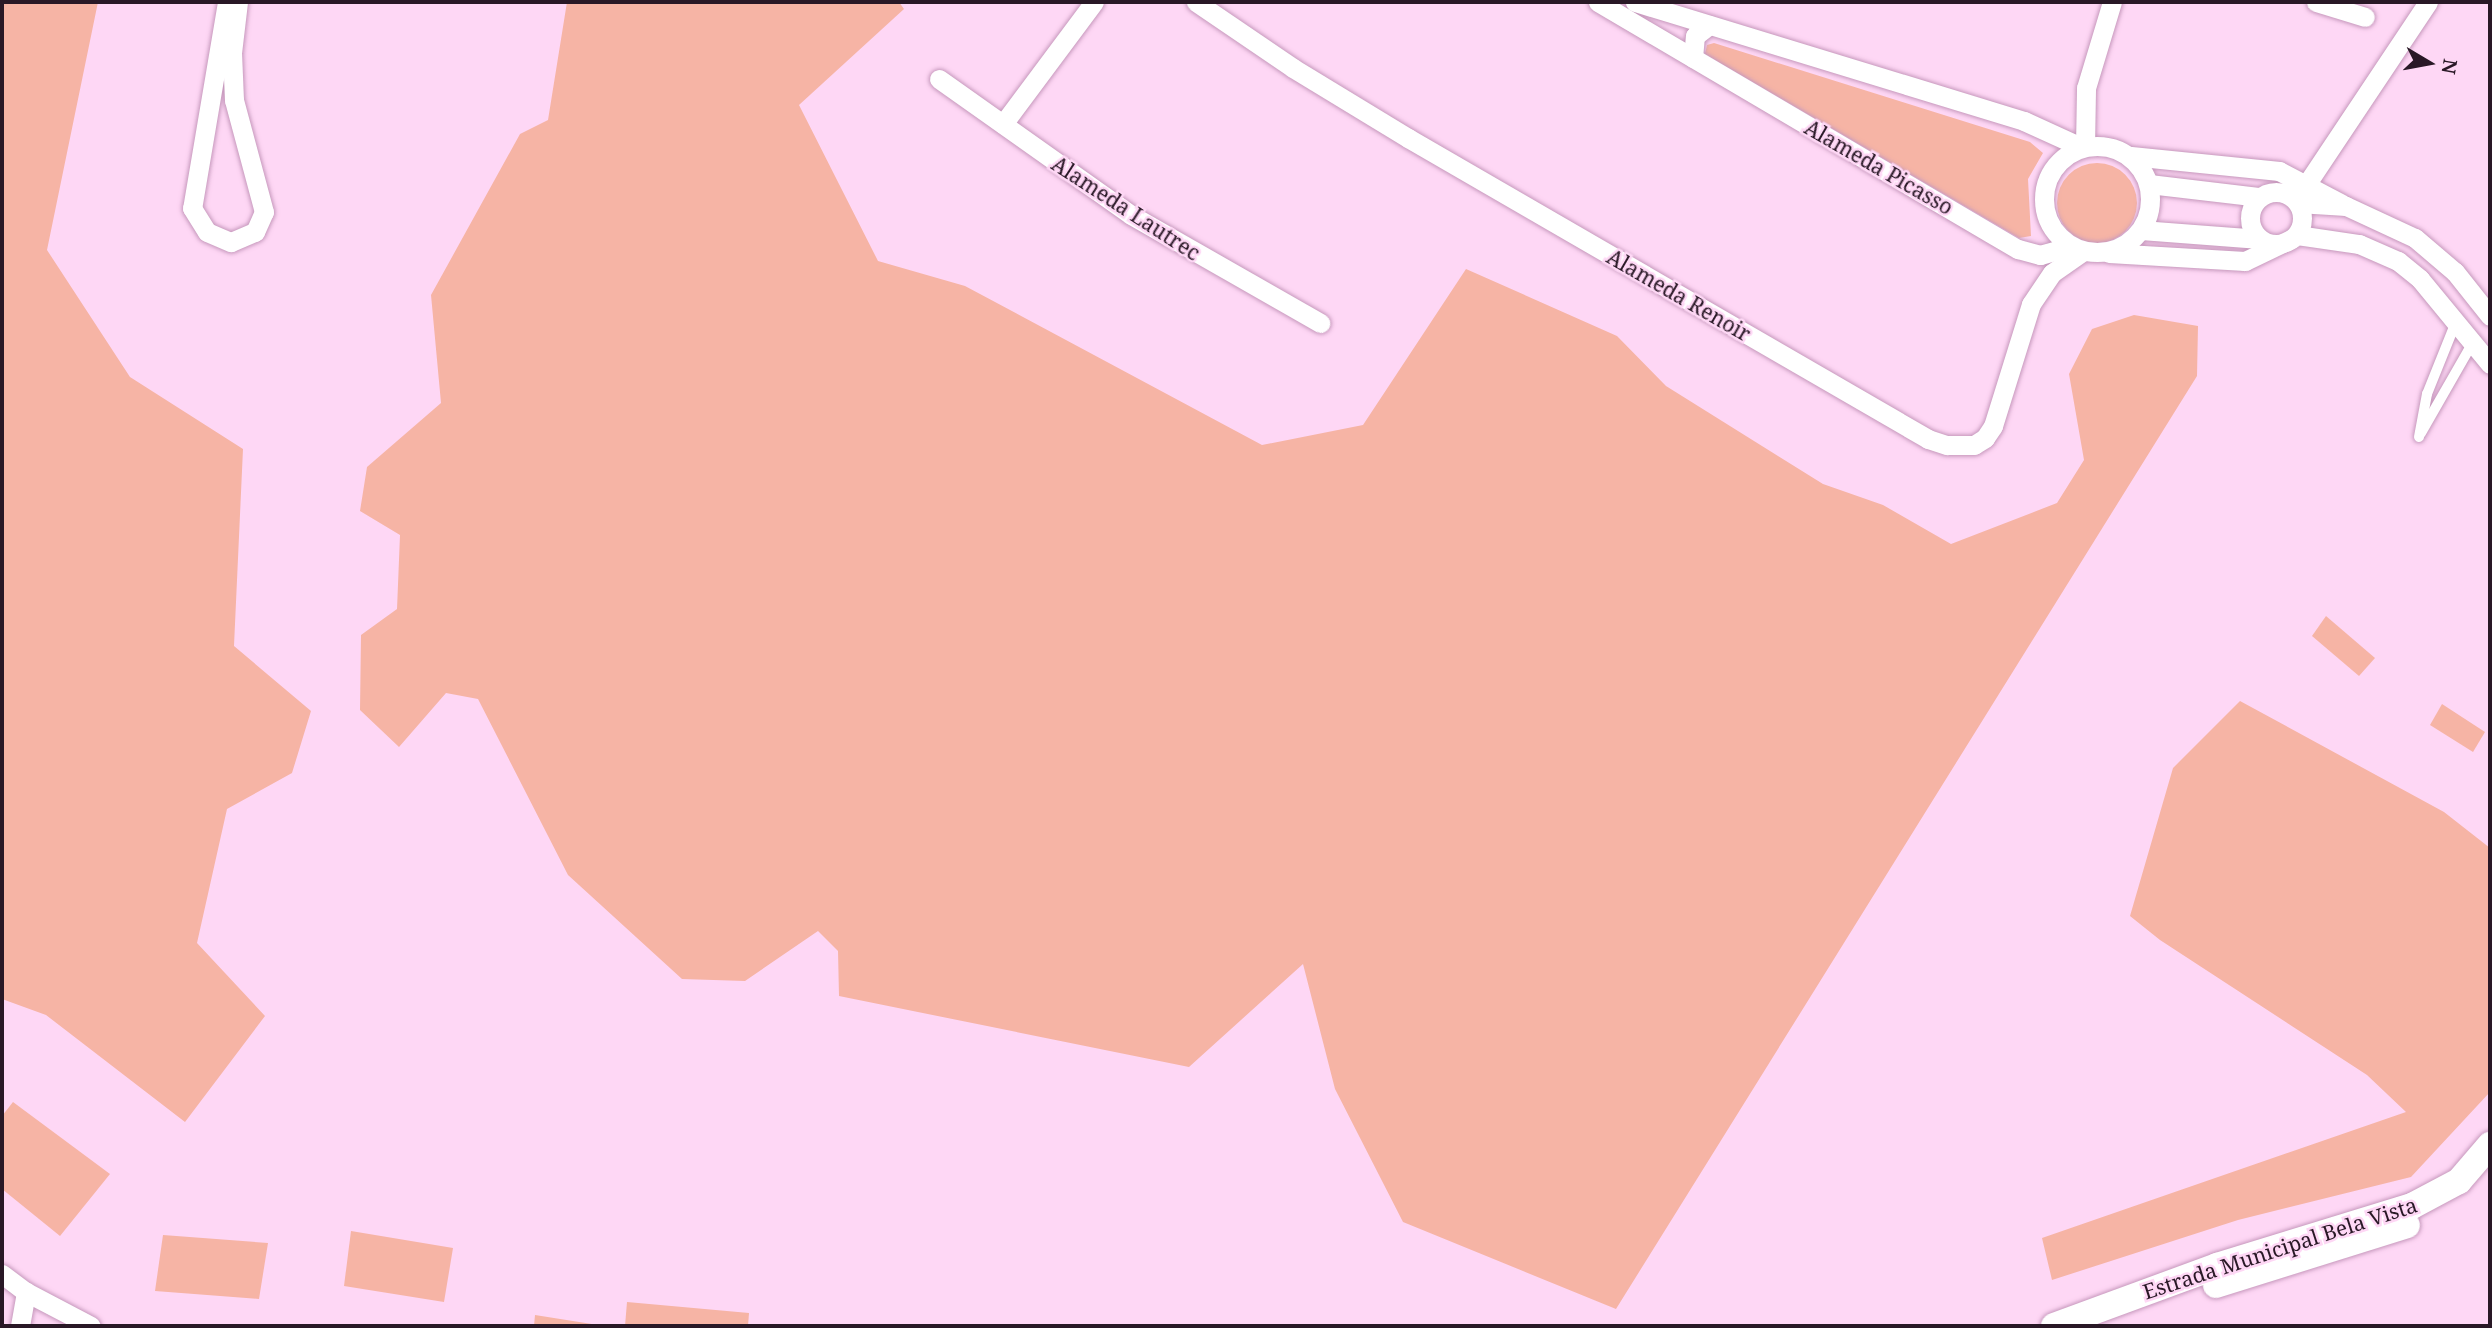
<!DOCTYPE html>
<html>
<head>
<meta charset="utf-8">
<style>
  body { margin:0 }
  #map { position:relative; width:2492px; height:1328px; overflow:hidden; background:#fed7f5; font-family:"Noto Serif",serif }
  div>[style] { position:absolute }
  .green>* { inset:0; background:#f6b4a5 }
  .round { border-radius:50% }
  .roads { filter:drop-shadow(0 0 2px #c698bc) drop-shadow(0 0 2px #c698bc) }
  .lane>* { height:10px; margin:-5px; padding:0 5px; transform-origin:5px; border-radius:5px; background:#fff }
  .street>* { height:19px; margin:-9.5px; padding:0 9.5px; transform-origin:9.5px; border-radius:9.5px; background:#fff }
  .street>.ring { margin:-9.5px; padding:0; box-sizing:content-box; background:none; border:19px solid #fff; border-radius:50% }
  .secondary>* { height:26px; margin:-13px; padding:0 13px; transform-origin:13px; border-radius:13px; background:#fff }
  span { translate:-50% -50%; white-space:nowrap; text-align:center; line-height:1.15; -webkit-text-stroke:5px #fed7f5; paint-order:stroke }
  .street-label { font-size:21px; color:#291826 }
  .frame { position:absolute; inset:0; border:4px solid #291826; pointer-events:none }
  .north { position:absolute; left:2394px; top:28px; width:70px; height:70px; -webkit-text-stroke:5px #fed7f5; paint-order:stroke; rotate:100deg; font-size:19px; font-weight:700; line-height:28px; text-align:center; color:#291826 }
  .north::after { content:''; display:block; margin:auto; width:24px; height:32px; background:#291826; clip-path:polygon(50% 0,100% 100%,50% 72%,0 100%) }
</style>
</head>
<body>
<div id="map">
  <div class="green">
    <i style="clip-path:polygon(2px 2px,98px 2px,47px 250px,130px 377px,243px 449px,234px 646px,311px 711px,292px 773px,227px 809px,197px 943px,265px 1016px,185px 1122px,46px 1015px,2px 999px)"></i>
    <i style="clip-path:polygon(567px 2px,899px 2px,904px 9px,799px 105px,878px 261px,965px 286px,1262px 445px,1363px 425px,1466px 269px,1617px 336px,1666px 386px,1823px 484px,1883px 505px,1951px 544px,2057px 503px,2084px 460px,2069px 374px,2092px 329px,2134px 315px,2198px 326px,2197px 376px,1616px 1309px,1403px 1222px,1335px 1089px,1303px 964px,1189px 1067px,839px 996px,838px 951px,818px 931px,745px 981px,682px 979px,568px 875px,478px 699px,446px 693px,399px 747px,360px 710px,361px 635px,397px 609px,400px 535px,360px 511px,367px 467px,441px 403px,431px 295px,520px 134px,548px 120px)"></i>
    <i style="clip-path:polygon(1714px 43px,2030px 142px,2043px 153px,2028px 179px,2031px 236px,2019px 238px,1705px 54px,1707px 45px)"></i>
    <i class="round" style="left:2057px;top:163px;width:80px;height:80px"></i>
    <i style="clip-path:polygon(2326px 616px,2375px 658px,2359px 676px,2312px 636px)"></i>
    <i style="clip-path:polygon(2240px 701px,2444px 812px,2490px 848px,2490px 1092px,2411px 1177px,2238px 1220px,2052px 1280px,2042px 1238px,2406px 1112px,2367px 1075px,2160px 940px,2130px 916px,2173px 768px)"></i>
    <i style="clip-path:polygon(2442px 704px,2485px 732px,2473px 752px,2430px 725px)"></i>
    <i style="clip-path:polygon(13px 1102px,110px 1174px,60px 1236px,2px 1189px,2px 1116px)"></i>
    <i style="clip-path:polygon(351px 1231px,453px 1248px,444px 1302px,344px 1286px)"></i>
    <i style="clip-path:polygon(163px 1235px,268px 1243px,259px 1299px,155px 1291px)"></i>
    <i style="clip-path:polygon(627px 1302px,749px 1313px,748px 1326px,625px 1326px)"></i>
    <i style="clip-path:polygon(535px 1315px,598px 1325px,534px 1326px)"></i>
  </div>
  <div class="roads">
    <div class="lane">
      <i style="left:2421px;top:433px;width:103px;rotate:-60.2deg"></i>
      <i style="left:2419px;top:437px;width:44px;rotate:-79.5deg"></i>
      <i style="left:2427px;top:394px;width:78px;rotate:-68.1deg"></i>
    </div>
    <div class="street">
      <i style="left:227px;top:2px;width:209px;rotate:99.6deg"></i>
      <i style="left:192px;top:208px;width:28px;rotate:58deg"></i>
      <i style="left:207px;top:232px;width:26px;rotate:23deg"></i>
      <i style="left:231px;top:242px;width:26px;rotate:-23deg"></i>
      <i style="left:255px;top:232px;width:22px;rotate:-66deg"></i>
      <i style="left:264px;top:212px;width:116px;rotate:-105deg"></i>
      <i style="left:234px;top:100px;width:47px;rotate:-92.4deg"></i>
      <i style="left:232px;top:53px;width:51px;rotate:-83.3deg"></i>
      <i style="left:1196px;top:2px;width:117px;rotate:34.2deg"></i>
      <i style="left:1293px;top:68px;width:135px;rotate:31.3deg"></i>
      <i style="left:1408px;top:138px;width:601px;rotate:30.06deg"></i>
      <i style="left:1928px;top:439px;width:20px;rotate:18deg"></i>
      <i style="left:1947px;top:445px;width:27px"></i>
      <i style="left:1974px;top:445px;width:13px;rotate:-32deg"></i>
      <i style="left:1985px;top:438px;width:14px;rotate:-56deg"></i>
      <i style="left:1993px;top:426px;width:128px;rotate:-72.7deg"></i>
      <i style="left:2031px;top:304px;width:37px;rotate:-56deg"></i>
      <i style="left:2052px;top:273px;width:38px;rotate:-35deg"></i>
      <i style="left:1598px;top:2px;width:487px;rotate:30.5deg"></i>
      <i style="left:2018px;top:249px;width:23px;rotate:15deg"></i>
      <i style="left:2040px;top:255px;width:32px;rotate:-16deg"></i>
      <i style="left:1635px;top:2px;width:407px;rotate:17deg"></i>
      <i style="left:2024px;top:121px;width:63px;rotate:24.5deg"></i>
      <i style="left:2316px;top:2px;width:51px;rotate:17deg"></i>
      <i style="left:1693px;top:58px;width:22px;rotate:-85deg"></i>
      <i style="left:1695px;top:36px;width:18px;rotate:-38deg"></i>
      <i style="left:939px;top:79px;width:235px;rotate:35.3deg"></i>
      <i style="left:1131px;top:215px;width:218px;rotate:29.7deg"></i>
      <i style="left:1003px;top:124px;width:152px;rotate:-53.3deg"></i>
      <i class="ring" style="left:2044px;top:146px;width:87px;height:87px"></i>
      <i style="left:2085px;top:147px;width:59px;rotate:-89deg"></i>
      <i style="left:2086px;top:88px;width:90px;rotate:-73.2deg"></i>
      <i style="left:2131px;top:156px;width:149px;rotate:5.8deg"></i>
      <i style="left:2279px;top:171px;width:71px;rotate:27.6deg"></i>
      <i style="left:2149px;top:184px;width:112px;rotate:6.7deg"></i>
      <i class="ring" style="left:2250px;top:192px;width:33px;height:33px"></i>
      <i style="left:2296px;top:200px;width:238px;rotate:-56.3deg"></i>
      <i style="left:2298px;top:203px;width:48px;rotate:3.6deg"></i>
      <i style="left:2346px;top:206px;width:76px;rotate:24.9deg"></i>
      <i style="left:2415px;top:238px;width:52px;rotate:40.4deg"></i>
      <i style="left:2455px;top:272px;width:56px;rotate:51.5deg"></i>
      <i style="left:2141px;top:230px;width:119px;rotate:4.3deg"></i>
      <i style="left:2297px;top:235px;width:63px;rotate:8.3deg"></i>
      <i style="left:2359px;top:244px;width:43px;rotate:23.6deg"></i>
      <i style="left:2398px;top:261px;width:28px;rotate:39deg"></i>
      <i style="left:2420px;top:279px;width:110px;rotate:50.5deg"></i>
      <i style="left:2109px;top:253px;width:136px;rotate:3.4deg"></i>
      <i style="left:2245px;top:261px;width:53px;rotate:-25.6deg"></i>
      <i style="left:2px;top:1274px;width:30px;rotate:37deg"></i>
      <i style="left:26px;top:1292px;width:73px;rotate:27.6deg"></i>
      <i style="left:20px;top:1326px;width:35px;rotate:-80deg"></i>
    </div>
    <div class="secondary">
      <i style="left:2216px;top:1285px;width:200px;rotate:-17.4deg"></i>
      <i style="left:2054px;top:1326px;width:174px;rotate:-20.2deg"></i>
      <i style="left:2217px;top:1266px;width:204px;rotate:-17.1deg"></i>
      <i style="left:2412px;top:1206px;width:53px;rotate:-28deg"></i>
      <i style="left:2459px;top:1181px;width:48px;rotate:-49.3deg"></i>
    </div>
  </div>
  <div class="street-label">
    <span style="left:1879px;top:167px;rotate:30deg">Alameda Picasso</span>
    <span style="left:1126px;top:208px;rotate:33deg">Alameda Lautrec</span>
    <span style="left:1679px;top:295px;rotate:30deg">Alameda Renoir</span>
    <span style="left:2280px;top:1248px;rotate:-18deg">Estrada Municipal Bela Vista</span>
  </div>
  <div class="frame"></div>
  <div class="north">N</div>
</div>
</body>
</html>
